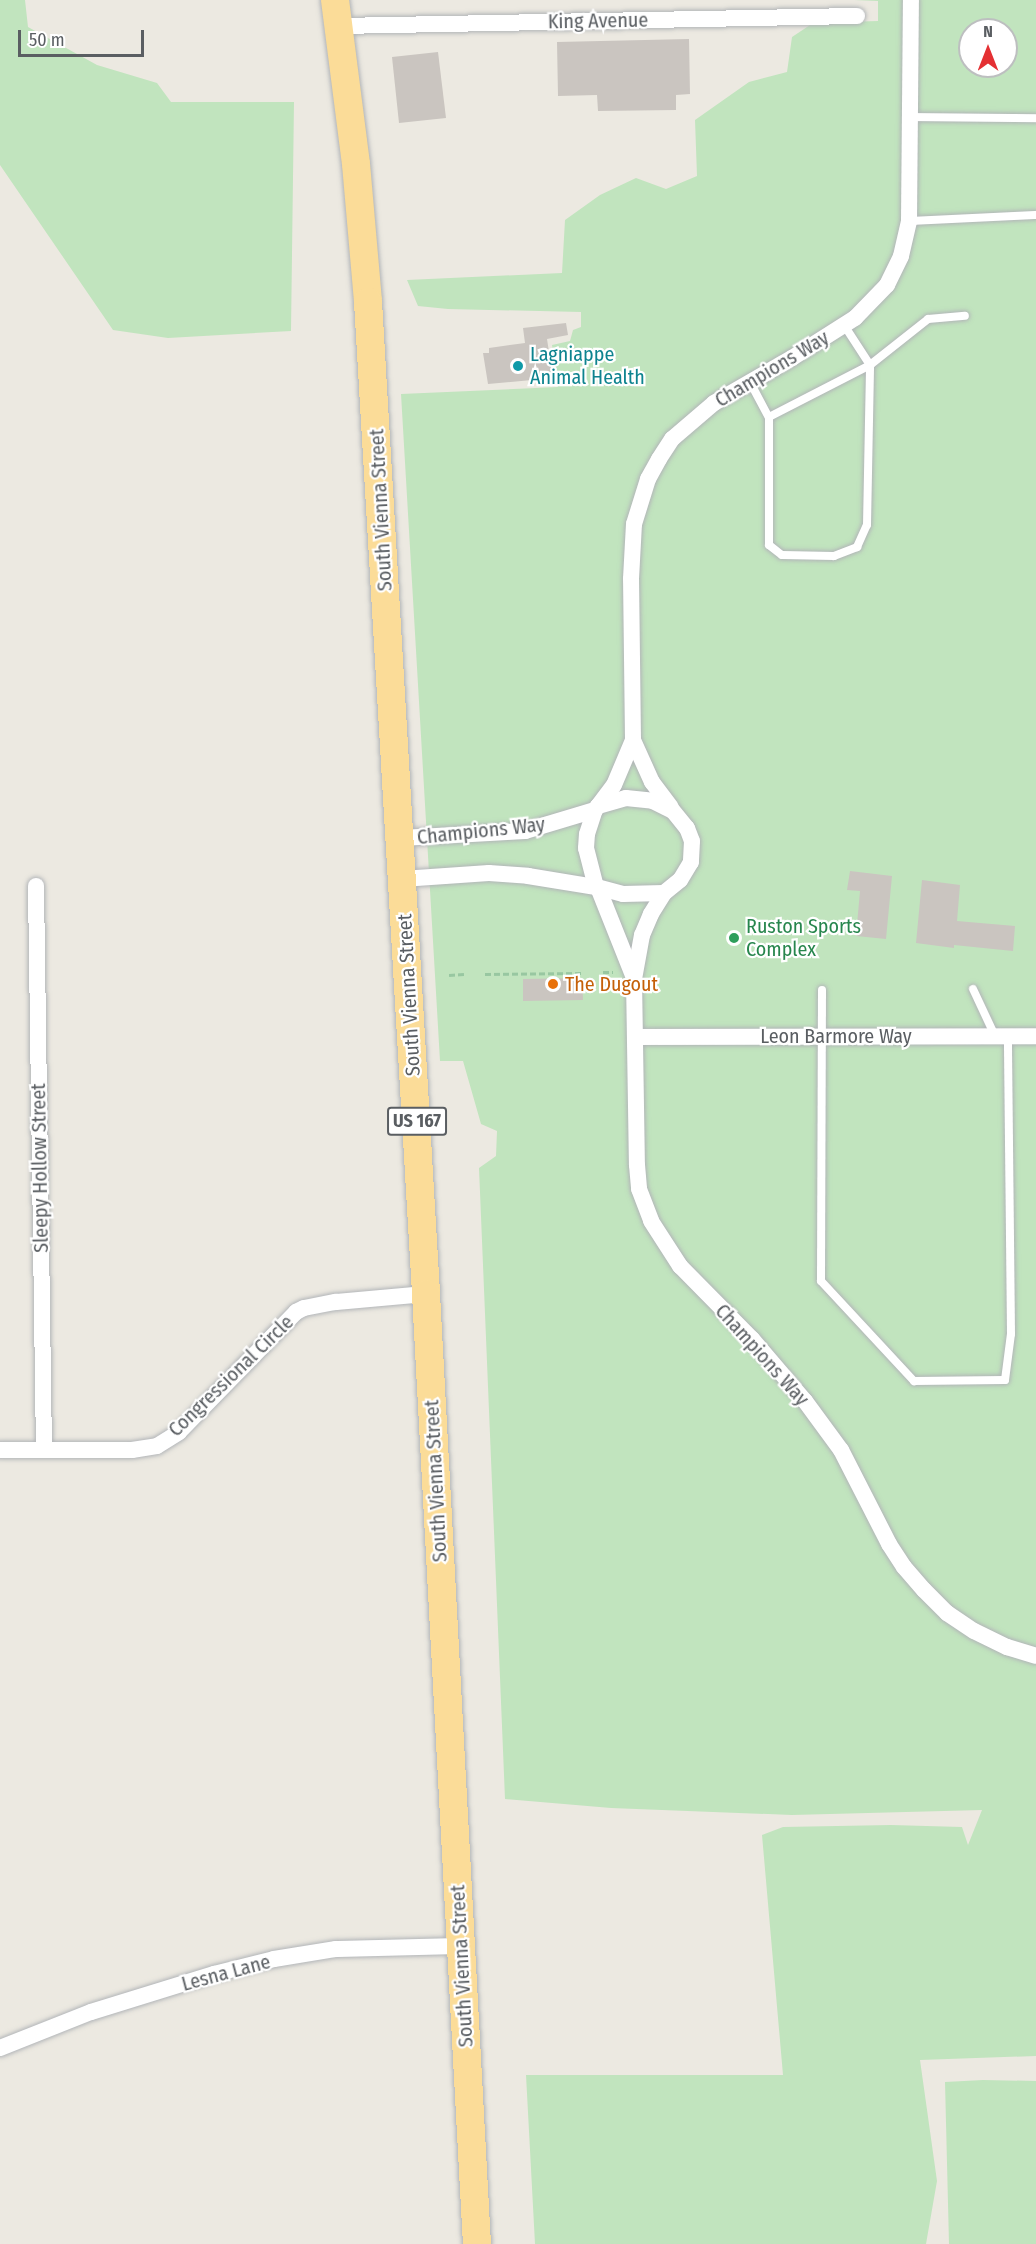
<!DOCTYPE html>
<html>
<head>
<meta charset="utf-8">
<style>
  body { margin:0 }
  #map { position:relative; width:1036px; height:2244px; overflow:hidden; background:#ece9e1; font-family:"Fira Sans Condensed",sans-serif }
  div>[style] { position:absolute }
  .green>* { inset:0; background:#c1e4be }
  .building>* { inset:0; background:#cac5c0 }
  .path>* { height:3px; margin-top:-1.5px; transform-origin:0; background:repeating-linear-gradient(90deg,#98c7a1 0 6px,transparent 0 9px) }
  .roads { filter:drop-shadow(0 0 2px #b2b5b8) drop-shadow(0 0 2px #b2b5b8) }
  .service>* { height:8px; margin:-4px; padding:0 4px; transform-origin:4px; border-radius:4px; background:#fff }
  .minor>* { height:16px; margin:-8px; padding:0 8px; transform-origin:8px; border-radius:8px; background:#fff }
  .trunk>* { height:28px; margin:-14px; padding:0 14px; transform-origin:14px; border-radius:14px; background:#fbdc98 }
  .dots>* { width:16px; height:16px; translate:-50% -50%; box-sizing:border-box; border:3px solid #fff; border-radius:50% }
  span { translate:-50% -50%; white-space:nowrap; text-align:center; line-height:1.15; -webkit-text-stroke:4.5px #fff; paint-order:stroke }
  .shield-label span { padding:2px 4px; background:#fff; border:2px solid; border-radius:4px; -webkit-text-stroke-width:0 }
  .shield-label { font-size:18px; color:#5a5e62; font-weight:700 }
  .street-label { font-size:20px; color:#5a5e62 }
  .culture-label { font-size:20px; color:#0d838f }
  .left { translate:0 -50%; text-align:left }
  .leisure-label { font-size:20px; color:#27864d }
  .food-label { font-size:20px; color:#c56008 }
  .north { position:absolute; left:958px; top:18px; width:60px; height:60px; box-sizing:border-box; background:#fff; border:2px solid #bdbfc0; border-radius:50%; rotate:0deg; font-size:16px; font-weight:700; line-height:24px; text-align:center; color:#5a5e62 }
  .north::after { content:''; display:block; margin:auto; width:21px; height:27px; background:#e43033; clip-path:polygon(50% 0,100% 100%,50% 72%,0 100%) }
  .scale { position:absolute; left:18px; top:30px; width:126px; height:27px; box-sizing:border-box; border:3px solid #5a5e62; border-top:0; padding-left:8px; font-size:18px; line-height:21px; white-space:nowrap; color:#5a5e62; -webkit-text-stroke:4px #fff; paint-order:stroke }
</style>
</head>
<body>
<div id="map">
  <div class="green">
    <i style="clip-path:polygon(0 0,25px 0,28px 27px,97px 65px,157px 83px,171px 102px,294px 102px,291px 331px,168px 338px,113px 330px,0 165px)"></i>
    <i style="clip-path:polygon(evenodd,854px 0,1036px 0,1036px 2056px,920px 2060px,937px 2181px,926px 2244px,535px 2244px,526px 2075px,783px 2075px,762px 1835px,783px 1827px,891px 1825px,962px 1827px,968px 1845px,982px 1810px,792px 1815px,611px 1808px,505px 1799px,479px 1168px,496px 1156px,497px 1131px,481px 1124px,463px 1061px,440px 1061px,401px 394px,558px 387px,552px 345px,570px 341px,573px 330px,581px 327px,581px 312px,448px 309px,418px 306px,407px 280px,562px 273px,565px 220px,600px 195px,636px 178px,666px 189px,697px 176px,695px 120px,749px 82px,787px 72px,792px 37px,813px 23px,878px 21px,878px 1px,854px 0,970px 30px,1006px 30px,1006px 66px,970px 66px,970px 30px)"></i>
    <i style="clip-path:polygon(983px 2080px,1036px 2081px,1036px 2244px,949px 2244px,945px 2082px)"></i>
  </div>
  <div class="building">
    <i style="clip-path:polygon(689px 39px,690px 94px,676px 95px,676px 110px,598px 111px,597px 95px,558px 96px,557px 42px)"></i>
    <i style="clip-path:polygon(438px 52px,446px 118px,399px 123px,392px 57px)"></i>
    <i style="clip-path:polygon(566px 323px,568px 335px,547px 339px,553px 378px,488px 384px,483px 353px,489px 353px,489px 348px,525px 343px,523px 328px)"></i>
    <i style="clip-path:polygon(850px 871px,892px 876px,886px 939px,856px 936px,860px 891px,847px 890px)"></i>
    <i style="clip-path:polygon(922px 880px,960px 885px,957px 921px,1015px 926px,1013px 951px,954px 945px,954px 948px,916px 943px)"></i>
    <i style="clip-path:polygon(582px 978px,583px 1000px,523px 1001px,523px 979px)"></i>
  </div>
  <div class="path">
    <i style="left:603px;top:972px;width:10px"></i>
    <i style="left:485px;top:974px;width:97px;rotate:-0.6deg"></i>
    <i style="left:449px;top:975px;width:15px;rotate:-4deg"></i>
  </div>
  <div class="roads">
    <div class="service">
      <i style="left:911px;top:117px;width:125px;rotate:0.5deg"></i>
      <i style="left:909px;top:221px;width:127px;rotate:-2.7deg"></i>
      <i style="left:750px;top:382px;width:40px;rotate:62deg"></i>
      <i style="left:769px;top:417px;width:128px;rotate:90deg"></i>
      <i style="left:769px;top:545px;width:16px;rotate:38deg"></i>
      <i style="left:782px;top:555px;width:52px;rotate:1.1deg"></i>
      <i style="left:834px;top:556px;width:25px;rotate:-21deg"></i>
      <i style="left:857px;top:547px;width:24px;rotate:-66deg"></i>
      <i style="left:867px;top:525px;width:160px;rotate:-88.9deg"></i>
      <i style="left:870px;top:365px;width:48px;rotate:-123deg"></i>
      <i style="left:769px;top:417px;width:114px;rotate:-27.2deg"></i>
      <i style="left:870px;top:365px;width:74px;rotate:-38.4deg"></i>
      <i style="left:928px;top:319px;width:37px;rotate:-5deg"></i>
      <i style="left:973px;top:989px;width:52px;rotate:64.9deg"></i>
      <i style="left:822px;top:990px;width:291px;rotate:90.2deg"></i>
      <i style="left:821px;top:1281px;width:137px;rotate:47.1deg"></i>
      <i style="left:914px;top:1381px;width:91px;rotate:-0.6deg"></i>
      <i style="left:1005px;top:1380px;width:46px;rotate:-82.6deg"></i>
      <i style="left:1011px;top:1334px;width:298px;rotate:-90.6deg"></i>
    </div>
    <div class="minor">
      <i style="left:339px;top:26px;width:518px;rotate:-1.11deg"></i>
      <i style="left:633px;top:740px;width:46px;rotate:65.7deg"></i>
      <i style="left:652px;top:782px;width:31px;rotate:53deg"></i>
      <i style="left:626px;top:798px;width:27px;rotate:6deg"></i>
      <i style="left:653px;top:801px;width:22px;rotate:27deg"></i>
      <i style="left:673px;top:811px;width:22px;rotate:51deg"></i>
      <i style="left:687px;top:828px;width:14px;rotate:69deg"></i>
      <i style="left:692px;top:841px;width:21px;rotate:93deg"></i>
      <i style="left:691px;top:862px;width:21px;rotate:121deg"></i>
      <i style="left:680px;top:880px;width:21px;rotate:141deg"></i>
      <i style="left:664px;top:893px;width:41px;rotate:178.6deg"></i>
      <i style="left:623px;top:894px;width:28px;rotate:-165deg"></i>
      <i style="left:596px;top:887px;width:40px;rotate:-104.4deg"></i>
      <i style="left:586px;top:848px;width:14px;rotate:-86deg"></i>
      <i style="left:587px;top:834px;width:25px;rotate:-72deg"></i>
      <i style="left:595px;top:810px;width:5px;rotate:-53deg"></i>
      <i style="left:598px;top:806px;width:29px;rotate:-16deg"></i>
      <i style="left:598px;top:806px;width:26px;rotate:-53deg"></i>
      <i style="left:614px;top:785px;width:49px;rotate:-67.1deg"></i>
      <i style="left:633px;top:740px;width:161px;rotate:-90.7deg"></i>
      <i style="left:631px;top:579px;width:55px;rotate:-86.9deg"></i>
      <i style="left:634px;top:524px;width:47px;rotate:-72.7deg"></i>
      <i style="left:648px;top:479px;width:23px;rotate:-61deg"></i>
      <i style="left:659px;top:459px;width:24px;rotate:-57deg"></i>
      <i style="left:672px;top:439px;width:55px;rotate:-40.6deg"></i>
      <i style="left:714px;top:403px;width:90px;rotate:-30deg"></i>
      <i style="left:792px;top:358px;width:75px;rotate:-32.4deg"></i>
      <i style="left:855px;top:318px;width:46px;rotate:-45.9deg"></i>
      <i style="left:887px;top:285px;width:32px;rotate:-64deg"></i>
      <i style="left:901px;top:256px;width:36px;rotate:-77deg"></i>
      <i style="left:909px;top:221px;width:221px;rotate:-89.5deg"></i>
      <i style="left:401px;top:838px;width:124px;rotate:-3.2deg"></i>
      <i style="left:525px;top:831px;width:73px;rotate:-16.7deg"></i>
      <i style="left:402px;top:879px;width:87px;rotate:-3.9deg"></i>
      <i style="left:489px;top:873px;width:39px;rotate:4deg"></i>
      <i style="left:528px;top:876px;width:69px;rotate:9.2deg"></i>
      <i style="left:36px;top:886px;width:564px;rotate:89.19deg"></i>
      <i style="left:599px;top:890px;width:95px;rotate:68.3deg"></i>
      <i style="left:664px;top:893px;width:25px;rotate:122deg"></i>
      <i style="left:651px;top:914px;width:23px;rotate:113deg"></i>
      <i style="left:642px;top:935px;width:45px;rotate:100.3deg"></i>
      <i style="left:634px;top:979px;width:186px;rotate:89.1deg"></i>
      <i style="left:637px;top:1165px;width:24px;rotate:85deg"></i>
      <i style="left:639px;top:1189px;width:34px;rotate:69deg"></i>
      <i style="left:651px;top:1221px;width:54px;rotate:57.2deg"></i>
      <i style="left:680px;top:1266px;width:103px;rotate:45.4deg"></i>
      <i style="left:752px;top:1339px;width:82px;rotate:49.5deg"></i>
      <i style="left:805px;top:1401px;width:61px;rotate:53.7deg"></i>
      <i style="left:841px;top:1450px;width:106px;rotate:62.9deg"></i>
      <i style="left:889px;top:1544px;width:27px;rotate:57deg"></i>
      <i style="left:904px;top:1567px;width:30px;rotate:49deg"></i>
      <i style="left:924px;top:1590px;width:33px;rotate:45deg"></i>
      <i style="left:947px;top:1613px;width:32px;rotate:34deg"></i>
      <i style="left:974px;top:1631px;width:37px;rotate:26deg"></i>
      <i style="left:1007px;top:1647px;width:30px;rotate:17deg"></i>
      <i style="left:635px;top:1037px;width:401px;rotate:-0.1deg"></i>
      <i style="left:0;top:1450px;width:132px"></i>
      <i style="left:132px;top:1450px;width:25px;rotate:-9deg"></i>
      <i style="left:157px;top:1446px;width:26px;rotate:-32deg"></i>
      <i style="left:179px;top:1432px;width:168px;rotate:-45.7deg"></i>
      <i style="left:296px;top:1312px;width:9px;rotate:-27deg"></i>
      <i style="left:304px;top:1308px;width:33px;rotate:-11deg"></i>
      <i style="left:336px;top:1302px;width:90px;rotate:-5.1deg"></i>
      <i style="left:0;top:2048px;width:98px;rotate:-21.6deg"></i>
      <i style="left:91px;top:2012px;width:129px;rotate:-17.2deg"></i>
      <i style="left:214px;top:1974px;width:62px;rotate:-14deg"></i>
      <i style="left:274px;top:1959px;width:63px;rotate:-9.2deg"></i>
      <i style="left:336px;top:1949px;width:125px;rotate:-1.4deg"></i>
    </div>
    <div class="trunk">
      <i style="left:335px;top:0;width:165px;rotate:82.7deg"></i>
      <i style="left:356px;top:164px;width:139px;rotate:85deg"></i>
      <i style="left:368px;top:302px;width:994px;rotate:86.65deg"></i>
      <i style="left:426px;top:1294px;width:951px;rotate:86.93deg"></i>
    </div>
  </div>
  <div class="dots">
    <i style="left:518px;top:366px;background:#0f9aa8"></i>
    <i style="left:734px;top:938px;background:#2e9e5b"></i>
    <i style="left:553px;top:984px;background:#e8710a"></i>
  </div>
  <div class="shield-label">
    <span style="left:417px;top:1121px">US 167</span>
  </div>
  <div class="street-label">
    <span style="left:598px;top:21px;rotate:-1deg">King Avenue</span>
    <span style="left:772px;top:369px;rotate:-31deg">Champions Way</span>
    <span style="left:381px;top:510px;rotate:-93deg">South Vienna Street</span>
    <span style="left:481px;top:831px;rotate:-6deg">Champions Way</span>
    <span style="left:409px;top:995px;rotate:-93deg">South Vienna Street</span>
    <span style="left:836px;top:1036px">Leon Barmore Way</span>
    <span style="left:40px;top:1168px;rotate:-91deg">Sleepy Hollow Street</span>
    <span style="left:762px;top:1355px;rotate:48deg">Champions Way</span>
    <span style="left:231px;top:1376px;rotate:-44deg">Congressional Circle</span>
    <span style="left:436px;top:1481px;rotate:-93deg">South Vienna Street</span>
    <span style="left:462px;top:1966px;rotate:-93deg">South Vienna Street</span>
    <span style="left:226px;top:1973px;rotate:-15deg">Lesna Lane</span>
  </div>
  <div class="culture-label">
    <span class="left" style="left:530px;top:366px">Lagniappe<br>Animal Health</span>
  </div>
  <div class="leisure-label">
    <span class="left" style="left:746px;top:938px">Ruston Sports<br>Complex</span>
  </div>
  <div class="food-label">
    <span class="left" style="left:565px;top:984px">The Dugout</span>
  </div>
  <div class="north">N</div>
  <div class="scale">50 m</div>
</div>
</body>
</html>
